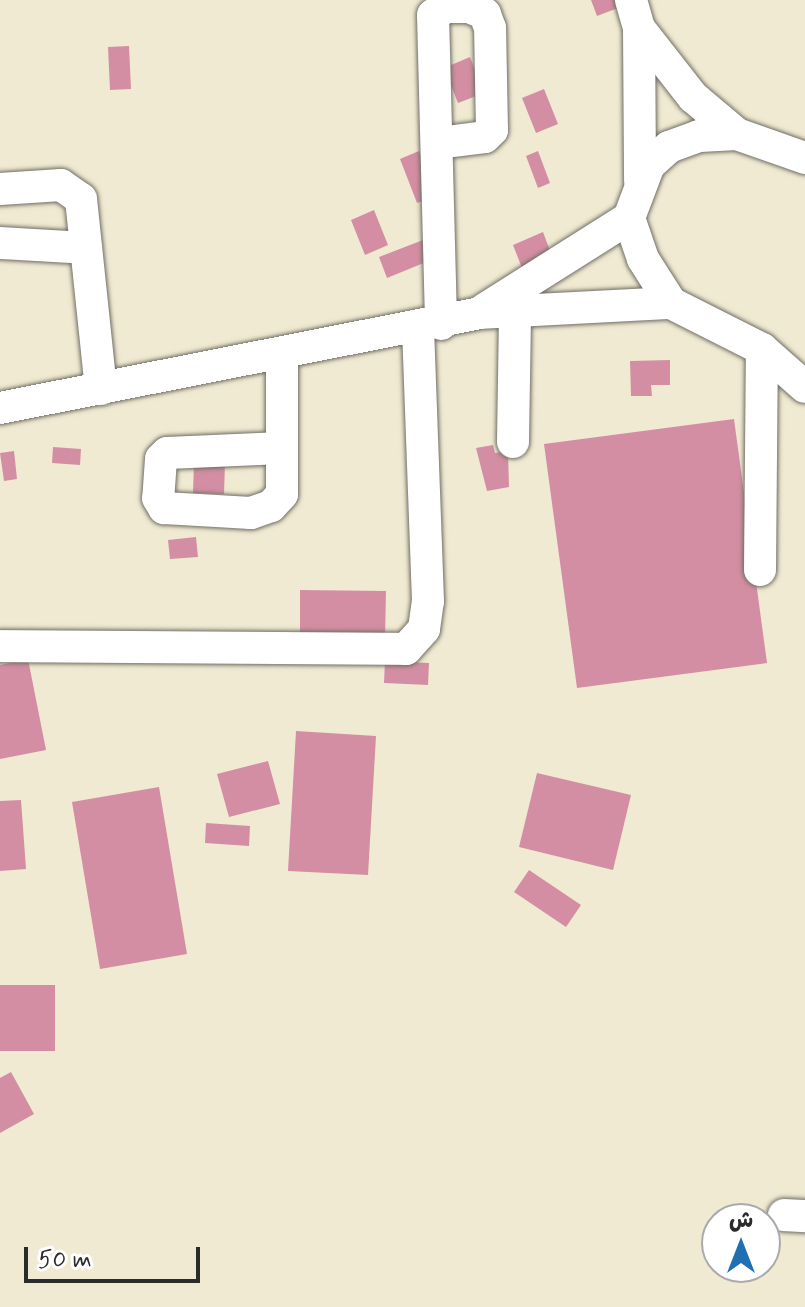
<!DOCTYPE html>
<html>
<head>
<meta charset="utf-8">
<style>
  body { margin:0 }
  #map { position:relative; width:805px; height:1307px; overflow:hidden; background:#f0ead2; font-family:Mynerve,"Playpen Sans Arabic",sans-serif }
  div>[style] { position:absolute }
  .building>* { inset:0; background:#d48ea3 }
  .roads { filter:drop-shadow(0 0 2px #706e65) drop-shadow(0 0 2px #706e65) }
  .minor>* { height:32px; margin:-16px; padding:0 16px; transform-origin:16px; border-radius:16px; background:#fff }
  span { translate:-50% -50%; white-space:nowrap; text-align:center; line-height:1.15; -webkit-text-stroke:8px #fff; paint-order:stroke }
  .north { position:absolute; left:701px; top:1203px; width:80px; height:80px; box-sizing:border-box; background:#fff; border:2px solid #aaa; border-radius:50%; rotate:0deg; font-size:22px; font-weight:700; line-height:32px; text-align:center; color:#2b2b2b }
  .north::after { content:''; display:block; margin:auto; width:28px; height:36px; background:#1f6fb2; clip-path:polygon(50% 0,100% 100%,50% 72%,0 100%) }
  .scale { position:absolute; left:24px; top:1247px; width:176px; height:36px; box-sizing:border-box; border:4px solid #2b2b2b; border-top:0; padding-left:10px; font-size:24px; line-height:28px; white-space:nowrap; color:#2b2b2b; -webkit-text-stroke:6px #fff; paint-order:stroke }
</style>
</head>
<body>
<div id="map">
  <div class="building">
    <i style="clip-path:polygon(591px 0,614px 0,618px 8px,597px 16px)"></i>
    <i style="clip-path:polygon(129px 46px,131px 89px,110px 90px,108px 47px)"></i>
    <i style="clip-path:polygon(470px 57px,484px 93px,458px 103px,444px 68px)"></i>
    <i style="clip-path:polygon(544px 89px,558px 124px,536px 133px,522px 98px)"></i>
    <i style="clip-path:polygon(419px 151px,437px 196px,417px 203px,400px 159px)"></i>
    <i style="clip-path:polygon(538px 151px,550px 183px,538px 188px,526px 156px)"></i>
    <i style="clip-path:polygon(374px 210px,388px 245px,365px 255px,351px 220px)"></i>
    <i style="clip-path:polygon(543px 232px,552px 256px,522px 268px,513px 245px)"></i>
    <i style="clip-path:polygon(423px 240px,431px 260px,387px 278px,379px 257px)"></i>
    <i style="clip-path:polygon(670px 360px,670px 385px,651px 385px,652px 396px,631px 396px,630px 361px)"></i>
    <i style="clip-path:polygon(734px 419px,767px 663px,577px 688px,544px 444px)"></i>
    <i style="clip-path:polygon(493px 445px,495px 453px,508px 451px,509px 487px,487px 491px,476px 448px)"></i>
    <i style="clip-path:polygon(53px 447px,81px 449px,80px 465px,52px 463px)"></i>
    <i style="clip-path:polygon(14px 451px,17px 479px,4px 481px,0 453px)"></i>
    <i style="clip-path:polygon(194px 462px,225px 463px,224px 494px,193px 493px)"></i>
    <i style="clip-path:polygon(196px 537px,198px 557px,170px 559px,168px 540px)"></i>
    <i style="clip-path:polygon(300px 590px,386px 591px,385px 640px,300px 639px)"></i>
    <i style="clip-path:polygon(28px 659px,46px 750px,0 759px,0 665px)"></i>
    <i style="clip-path:polygon(385px 661px,429px 663px,428px 685px,384px 683px)"></i>
    <i style="clip-path:polygon(296px 731px,376px 736px,368px 875px,288px 871px)"></i>
    <i style="clip-path:polygon(268px 761px,280px 804px,229px 817px,217px 774px)"></i>
    <i style="clip-path:polygon(537px 773px,631px 795px,613px 870px,519px 847px)"></i>
    <i style="clip-path:polygon(159px 787px,187px 954px,100px 969px,72px 802px)"></i>
    <i style="clip-path:polygon(21px 800px,26px 869px,0 871px,0 801px)"></i>
    <i style="clip-path:polygon(206px 823px,250px 826px,249px 846px,205px 843px)"></i>
    <i style="clip-path:polygon(529px 870px,581px 905px,566px 927px,514px 892px)"></i>
    <i style="clip-path:polygon(0 985px,55px 985px,55px 1051px,0 1051px)"></i>
    <i style="clip-path:polygon(11px 1072px,34px 1114px,0 1133px,0 1078px)"></i>
  </div>
  <div class="roads">
    <div class="minor">
      <i style="left:631px;top:0;width:29px;rotate:74deg"></i>
      <i style="left:639px;top:28px;width:153px;rotate:89.6deg"></i>
      <i style="left:639px;top:28px;width:88px;rotate:52deg"></i>
      <i style="left:693px;top:97px;width:57px;rotate:40.1deg"></i>
      <i style="left:438px;top:143px;width:47px;rotate:-7.3deg"></i>
      <i style="left:485px;top:137px;width:10px;rotate:-45deg"></i>
      <i style="left:492px;top:130px;width:102px;rotate:-91.1deg"></i>
      <i style="left:490px;top:28px;width:15px;rotate:-110deg"></i>
      <i style="left:485px;top:14px;width:17px;rotate:-156deg"></i>
      <i style="left:469px;top:7px;width:23px;rotate:180deg"></i>
      <i style="left:446px;top:7px;width:15px;rotate:148deg"></i>
      <i style="left:433px;top:15px;width:309px;rotate:88.5deg"></i>
      <i style="left:805px;top:158px;width:72px;rotate:-160.6deg"></i>
      <i style="left:737px;top:134px;width:38px;rotate:177deg"></i>
      <i style="left:699px;top:136px;width:32px;rotate:160deg"></i>
      <i style="left:669px;top:147px;width:27px;rotate:138deg"></i>
      <i style="left:649px;top:165px;width:57px;rotate:110.7deg"></i>
      <i style="left:629px;top:218px;width:43px;rotate:71.1deg"></i>
      <i style="left:643px;top:259px;width:52px;rotate:57.5deg"></i>
      <i style="left:671px;top:303px;width:102px;rotate:26.8deg"></i>
      <i style="left:762px;top:349px;width:57px;rotate:41.5deg"></i>
      <i style="left:0;top:189px;width:61px;rotate:-3.8deg"></i>
      <i style="left:61px;top:185px;width:24px;rotate:35deg"></i>
      <i style="left:81px;top:199px;width:191px;rotate:84deg"></i>
      <i style="left:0;top:243px;width:86px;rotate:3.3deg"></i>
      <i style="left:485px;top:309px;width:170px;rotate:-32.3deg"></i>
      <i style="left:0;top:408px;width:488px;rotate:-11.2deg"></i>
      <i style="left:479px;top:313px;width:192px;rotate:-3deg"></i>
      <i style="left:513px;top:442px;width:132px;rotate:-89.1deg"></i>
      <i style="left:282px;top:448px;width:115px;rotate:177.5deg"></i>
      <i style="left:167px;top:453px;width:8px;rotate:135deg"></i>
      <i style="left:161px;top:459px;width:39px;rotate:94deg"></i>
      <i style="left:158px;top:498px;width:12px;rotate:59deg"></i>
      <i style="left:164px;top:508px;width:87px;rotate:3.3deg"></i>
      <i style="left:251px;top:513px;width:21px;rotate:-19deg"></i>
      <i style="left:271px;top:506px;width:16px;rotate:-47deg"></i>
      <i style="left:282px;top:494px;width:141px;rotate:-90deg"></i>
      <i style="left:760px;top:570px;width:221px;rotate:-89.5deg"></i>
      <i style="left:0;top:646px;width:406px;rotate:0.4deg"></i>
      <i style="left:406px;top:649px;width:27px;rotate:-48deg"></i>
      <i style="left:424px;top:629px;width:28px;rotate:-82deg"></i>
      <i style="left:428px;top:601px;width:273px;rotate:-92.1deg"></i>
      <i style="left:784px;top:1215px;width:21px;rotate:3deg"></i>
    </div>
  </div>
  <div class="north">ش</div>
  <div class="scale">50 m</div>
</div>
</body>
</html>
